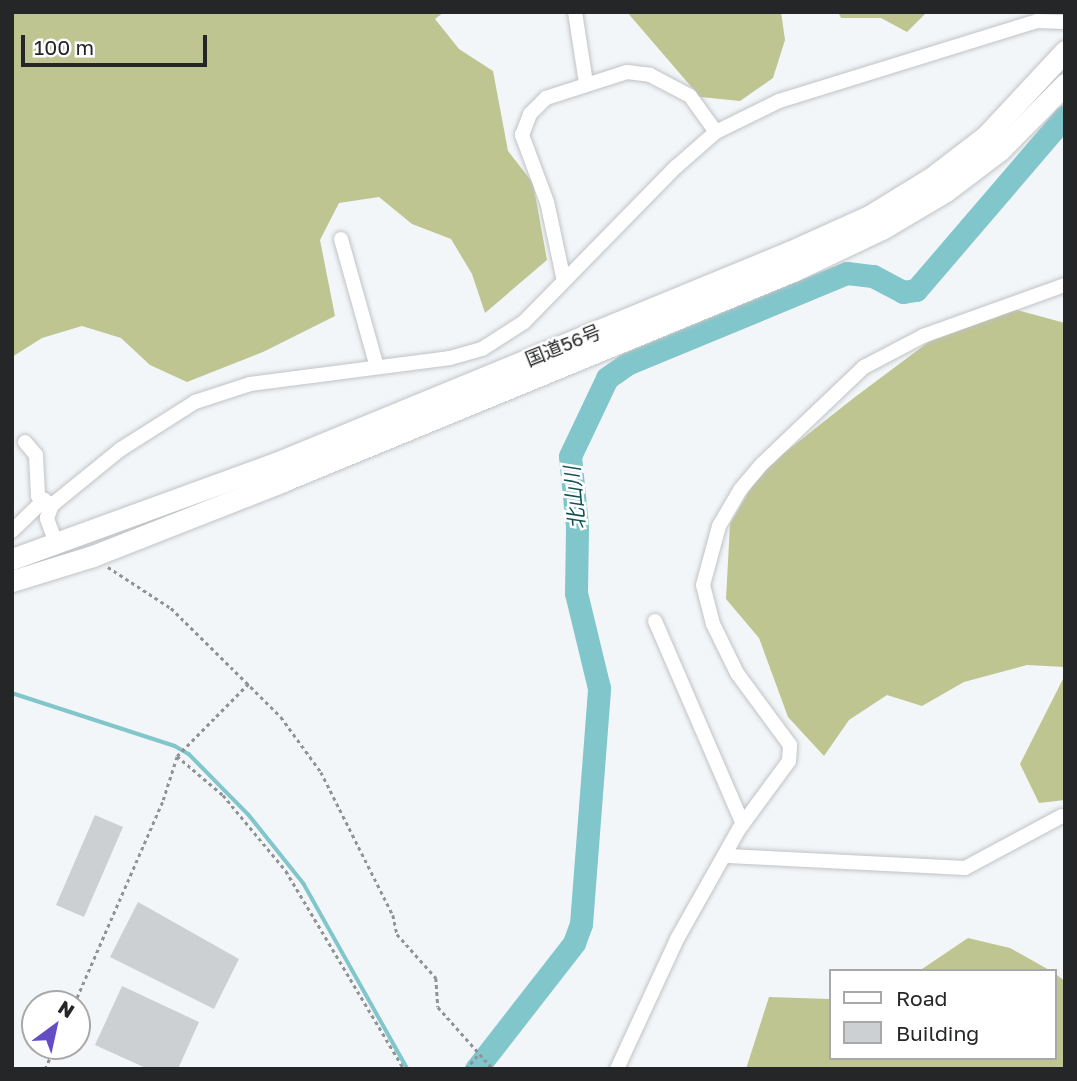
<!DOCTYPE html>
<html>
<head>
<meta charset="utf-8">
<style>
  body { margin:0 }
  #map { position:relative; width:1077px; height:1081px; overflow:hidden; background:#f3f6f9; font-family:"Golos Text","Noto Sans JP",sans-serif }
  div>[style] { position:absolute }
  .forest>* { inset:0; background:#bec590 }
  .stream>* { height:3.5px; margin:-1.75px; padding:0 1.75px; transform-origin:1.75px; border-radius:1.75px; background:#80c6cb }
  .river>* { height:23px; margin:-11.5px; padding:0 11.5px; transform-origin:11.5px; border-radius:11.5px; background:#80c6cb }
  .building>* { inset:0; background:#cdd0d3 }
  .path>* { height:2.5px; margin-top:-1.25px; transform-origin:0; background:repeating-linear-gradient(90deg,#909294 0 3.5px,transparent 0 7px) }
  .roads { filter:drop-shadow(0 0 2px #c0c3c5) drop-shadow(0 0 2px #c0c3c5) }
  .minor>* { height:14px; margin:-7px; padding:0 7px; transform-origin:7px; border-radius:7px; background:#fff }
  .highway>* { height:21px; margin:-10.5px; padding:0 10.5px; transform-origin:10.5px; border-radius:10.5px; background:#fff }
  span { translate:-50% -50%; white-space:nowrap; text-align:center; line-height:1.15; -webkit-text-stroke:5px #fff; paint-order:stroke }
  .street-label { font-size:19px; color:#252627 }
  .water-label { font-size:21px; color:#115054; font-style:italic }
  .frame { position:absolute; inset:0; border:14px solid #252627; pointer-events:none }
  .legend { position:absolute; left:829px; top:969px; width:228px; height:91px; box-sizing:border-box; background:#fff; border:2px solid #a8a8a9; margin:0; padding:9px 12px; list-style:none; font-size:21px; color:#252627 }
  .legend li { display:flex; align-items:center; gap:14px; height:35px }
  .legend b { width:35px; border:2px solid #a8a8a9 }
  .north { position:absolute; left:21px; top:990px; width:70px; height:70px; box-sizing:border-box; background:#fff; border:2px solid #a8a8a9; border-radius:50%; rotate:33deg; font-size:19px; font-weight:700; line-height:28px; text-align:center; color:#252627 }
  .north::after { content:''; display:block; margin:auto; width:24px; height:32px; background:#644cc5; clip-path:polygon(50% 0,100% 100%,50% 72%,0 100%) }
  .scale { position:absolute; left:21px; top:35px; width:186px; height:32px; box-sizing:border-box; border:4px solid #252627; border-top:0; padding-left:9px; font-size:21px; line-height:24px; white-space:nowrap; color:#252627; -webkit-text-stroke:5px #fff; paint-order:stroke }
</style>
</head>
<body>
<div id="map">
  <div class="forest">
    <i style="clip-path:polygon(12px 12px,444px 12px,435px 19px,459px 49px,493px 71px,508px 151px,533px 183px,547px 260px,485px 313px,472px 274px,451px 239px,412px 224px,379px 197px,339px 203px,320px 240px,335px 316px,263px 352px,187px 382px,150px 365px,121px 338px,82px 326px,42px 338px,12px 357px)"></i>
    <i style="clip-path:polygon(627px 12px,781px 12px,785px 40px,773px 78px,740px 101px,700px 97px)"></i>
    <i style="clip-path:polygon(838px 12px,927px 12px,907px 32px,881px 18px,841px 18px)"></i>
    <i style="clip-path:polygon(1010px 308px,1065px 323px,1065px 667px,1027px 665px,964px 682px,922px 706px,887px 695px,849px 720px,824px 756px,788px 717px,759px 638px,726px 599px,730px 524px,760px 472px,855px 397px,946px 329px)"></i>
    <i style="clip-path:polygon(1065px 675px,1065px 800px,1039px 803px,1020px 764px)"></i>
    <i style="clip-path:polygon(968px 938px,1010px 948px,1051px 971px,919px 971px)"></i>
    <i style="clip-path:polygon(1054px 973px,1065px 981px,1065px 1069px,746px 1069px,769px 997px,830px 999px,830px 1058px,1054px 1058px)"></i>
  </div>
  <div class="stream">
    <i style="left:12px;top:693px;width:171px;rotate:18deg"></i>
    <i style="left:175px;top:746px;width:16px;rotate:30deg"></i>
    <i style="left:189px;top:754px;width:86px;rotate:45.5deg"></i>
    <i style="left:249px;top:815px;width:88px;rotate:51.4deg"></i>
    <i style="left:304px;top:884px;width:212px;rotate:60.7deg"></i>
  </div>
  <div class="river">
    <i style="left:476px;top:1069px;width:160px;rotate:-52.1deg"></i>
    <i style="left:574px;top:943px;width:20px;rotate:-70deg"></i>
    <i style="left:581px;top:924px;width:237px;rotate:-85.6deg"></i>
    <i style="left:599px;top:688px;width:98px;rotate:-103.6deg"></i>
    <i style="left:576px;top:593px;width:67px;rotate:-89.1deg"></i>
    <i style="left:577px;top:526px;width:70px;rotate:-95.7deg"></i>
    <i style="left:570px;top:456px;width:86px;rotate:-64.6deg"></i>
    <i style="left:607px;top:378px;width:24px;rotate:-35deg"></i>
    <i style="left:627px;top:364px;width:238px;rotate:-22.5deg"></i>
    <i style="left:847px;top:273px;width:26px;rotate:7deg"></i>
    <i style="left:873px;top:276px;width:34px;rotate:28deg"></i>
    <i style="left:903px;top:292px;width:13px;rotate:-9deg"></i>
    <i style="left:916px;top:290px;width:229px;rotate:-49.4deg"></i>
  </div>
  <div class="building">
    <i style="clip-path:polygon(95px 815px,123px 827px,84px 917px,56px 905px)"></i>
    <i style="clip-path:polygon(138px 902px,239px 959px,214px 1009px,110px 957px)"></i>
    <i style="clip-path:polygon(122px 986px,199px 1022px,178px 1069px,148px 1069px,95px 1045px)"></i>
  </div>
  <div class="path">
    <i style="left:108px;top:567px;width:75px;rotate:33.1deg"></i>
    <i style="left:171px;top:608px;width:155px;rotate:44.7deg"></i>
    <i style="left:281px;top:717px;width:68px;rotate:54deg"></i>
    <i style="left:321px;top:772px;width:160px;rotate:63.3deg"></i>
    <i style="left:393px;top:915px;width:19px;rotate:78deg"></i>
    <i style="left:397px;top:934px;width:59px;rotate:48.4deg"></i>
    <i style="left:436px;top:978px;width:29px;rotate:86deg"></i>
    <i style="left:438px;top:1007px;width:83px;rotate:48.4deg"></i>
    <i style="left:177px;top:756px;width:60px;rotate:40.3deg"></i>
    <i style="left:223px;top:795px;width:99px;rotate:50.3deg"></i>
    <i style="left:286px;top:871px;width:230px;rotate:59.2deg"></i>
    <i style="left:74px;top:1004px;width:223px;rotate:-66.4deg"></i>
    <i style="left:163px;top:800px;width:46px;rotate:-72.3deg"></i>
    <i style="left:177px;top:756px;width:103px;rotate:-45.4deg"></i>
    <i style="left:45px;top:1069px;width:25px;rotate:-67deg"></i>
    <i style="left:466px;top:1069px;width:17px;rotate:-50deg"></i>
  </div>
  <div class="roads">
    <div class="minor">
      <i style="left:575px;top:12px;width:72px;rotate:81.2deg"></i>
      <i style="left:341px;top:239px;width:133px;rotate:74.3deg"></i>
      <i style="left:564px;top:281px;width:81px;rotate:-102.1deg"></i>
      <i style="left:547px;top:202px;width:72px;rotate:-110.5deg"></i>
      <i style="left:522px;top:135px;width:22px;rotate:-69deg"></i>
      <i style="left:530px;top:114px;width:23px;rotate:-45deg"></i>
      <i style="left:546px;top:98px;width:85px;rotate:-17.8deg"></i>
      <i style="left:627px;top:72px;width:23px;rotate:7deg"></i>
      <i style="left:650px;top:75px;width:45px;rotate:27.7deg"></i>
      <i style="left:690px;top:96px;width:44px;rotate:54.2deg"></i>
      <i style="left:25px;top:442px;width:17px;rotate:50deg"></i>
      <i style="left:36px;top:455px;width:41px;rotate:87.2deg"></i>
      <i style="left:38px;top:496px;width:17px;rotate:33deg"></i>
      <i style="left:12px;top:531px;width:45px;rotate:-44.1deg"></i>
      <i style="left:57px;top:546px;width:30px;rotate:-110deg"></i>
      <i style="left:47px;top:518px;width:14px;rotate:-69deg"></i>
      <i style="left:52px;top:505px;width:89px;rotate:-39.1deg"></i>
      <i style="left:121px;top:449px;width:88px;rotate:-32.4deg"></i>
      <i style="left:195px;top:402px;width:58px;rotate:-18.1deg"></i>
      <i style="left:250px;top:384px;width:202px;rotate:-7.4deg"></i>
      <i style="left:450px;top:358px;width:33px;rotate:-16deg"></i>
      <i style="left:482px;top:349px;width:50px;rotate:-32.7deg"></i>
      <i style="left:524px;top:322px;width:217px;rotate:-45.6deg"></i>
      <i style="left:676px;top:167px;width:53px;rotate:-41.2deg"></i>
      <i style="left:716px;top:132px;width:70px;rotate:-26.2deg"></i>
      <i style="left:779px;top:101px;width:270px;rotate:-17.2deg"></i>
      <i style="left:1037px;top:21px;width:28px;rotate:2deg"></i>
      <i style="left:655px;top:621px;width:221px;rotate:66.6deg"></i>
      <i style="left:728px;top:856px;width:237px;rotate:2.9deg"></i>
      <i style="left:965px;top:868px;width:110px;rotate:-28.2deg"></i>
      <i style="left:617px;top:1069px;width:143px;rotate:-65.2deg"></i>
      <i style="left:677px;top:939px;width:126px;rotate:-60.6deg"></i>
      <i style="left:739px;top:829px;width:84px;rotate:-53.7deg"></i>
      <i style="left:789px;top:761px;width:16px;rotate:-86deg"></i>
      <i style="left:790px;top:745px;width:89px;rotate:-126.4deg"></i>
      <i style="left:737px;top:673px;width:55px;rotate:-116.1deg"></i>
      <i style="left:713px;top:624px;width:40px;rotate:-104.4deg"></i>
      <i style="left:703px;top:585px;width:61px;rotate:-74.8deg"></i>
      <i style="left:719px;top:526px;width:42px;rotate:-59.7deg"></i>
      <i style="left:740px;top:490px;width:34px;rotate:-50deg"></i>
      <i style="left:762px;top:464px;width:141px;rotate:-43.6deg"></i>
      <i style="left:864px;top:367px;width:67px;rotate:-27.7deg"></i>
      <i style="left:923px;top:336px;width:151px;rotate:-19.8deg"></i>
    </div>
    <div class="highway">
      <i style="left:12px;top:559px;width:281px;rotate:-20deg"></i>
      <i style="left:276px;top:463px;width:555px;rotate:-22.36deg"></i>
      <i style="left:789px;top:252px;width:90px;rotate:-24.3deg"></i>
      <i style="left:871px;top:215px;width:70px;rotate:-31.7deg"></i>
      <i style="left:931px;top:178px;width:69px;rotate:-37.4deg"></i>
      <i style="left:986px;top:136px;width:116px;rotate:-47.1deg"></i>
      <i style="left:12px;top:581px;width:85px;rotate:-17.2deg"></i>
      <i style="left:93px;top:556px;width:204px;rotate:-21.5deg"></i>
      <i style="left:283px;top:481px;width:552px;rotate:-22.38deg"></i>
      <i style="left:793px;top:271px;width:98px;rotate:-25.3deg"></i>
      <i style="left:882px;top:229px;width:74px;rotate:-30.7deg"></i>
      <i style="left:946px;top:191px;width:68px;rotate:-37.2deg"></i>
      <i style="left:1000px;top:150px;width:93px;rotate:-45.4deg"></i>
    </div>
  </div>
  <div class="street-label">
    <span style="left:563px;top:345px;rotate:-22deg">国道56号</span>
  </div>
  <div class="water-label">
    <span style="left:574px;top:498px;rotate:-95deg">北山川</span>
  </div>
  <div class="frame"></div>
  <ul class="legend">
  <li><b style="height:9px;background:#fff"></b>Road</li>
  <li><b style="height:19px;background:#cdd0d3"></b>Building</li>
  </ul>
  <div class="north">N</div>
  <div class="scale">100 m</div>
</div>
</body>
</html>
